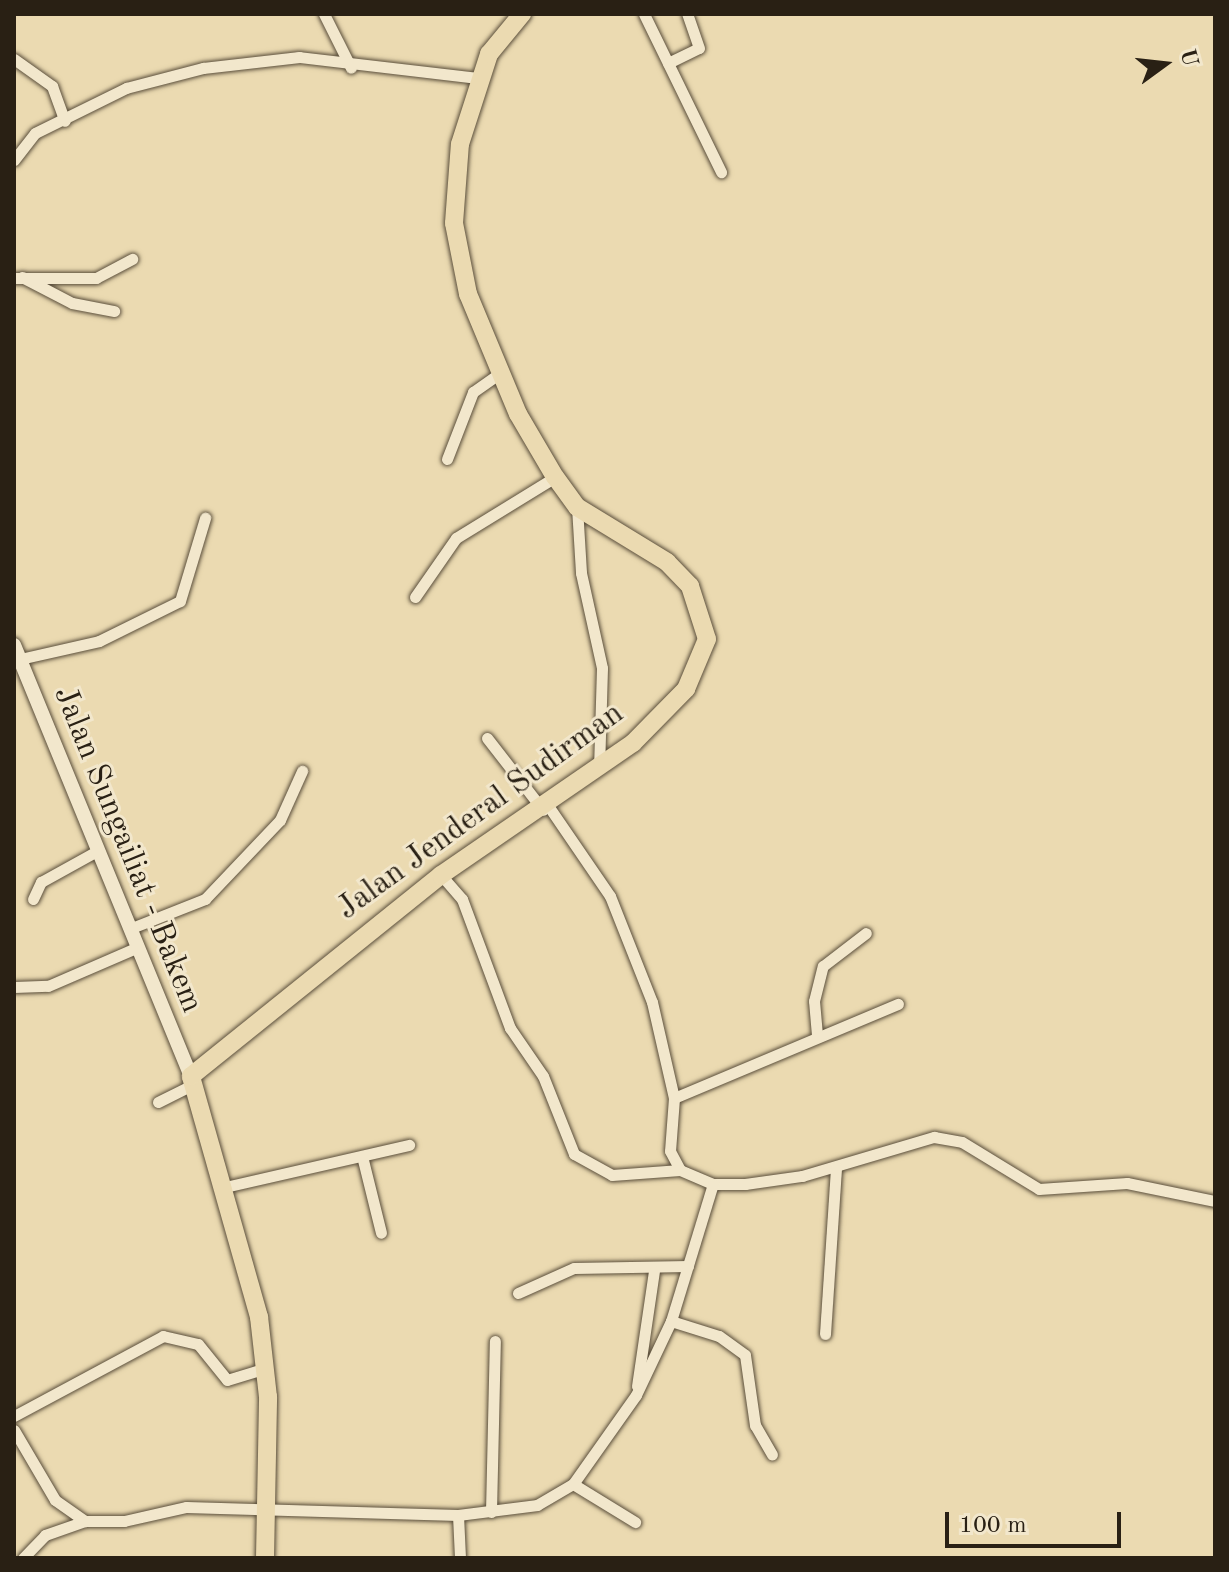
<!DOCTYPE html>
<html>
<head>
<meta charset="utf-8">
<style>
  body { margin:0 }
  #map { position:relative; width:1229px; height:1572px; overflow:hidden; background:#ebdab1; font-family:"Old Standard TT",serif }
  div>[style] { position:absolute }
  .roads { filter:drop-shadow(0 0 2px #5a4e3b) drop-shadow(0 0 2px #5a4e3b) }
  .minor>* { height:11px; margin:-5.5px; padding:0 5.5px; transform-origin:5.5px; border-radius:5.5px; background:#f2e7cc }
  .tertiary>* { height:14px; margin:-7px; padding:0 7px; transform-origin:7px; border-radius:7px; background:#f2e7cc }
  .trunk>* { height:18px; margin:-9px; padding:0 9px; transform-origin:9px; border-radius:9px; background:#ebdab1 }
  span { translate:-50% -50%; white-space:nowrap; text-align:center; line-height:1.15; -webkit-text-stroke:6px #f2e7cc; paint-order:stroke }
  .street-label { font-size:32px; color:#292014 }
  .frame { position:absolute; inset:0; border:16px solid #292014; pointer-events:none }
  .north { position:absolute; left:1125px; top:24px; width:80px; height:80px; -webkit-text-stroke:6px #f2e7cc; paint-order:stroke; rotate:75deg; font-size:22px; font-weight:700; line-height:32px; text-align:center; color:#292014 }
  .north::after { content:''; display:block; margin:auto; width:28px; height:36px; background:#292014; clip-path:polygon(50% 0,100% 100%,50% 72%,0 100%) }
  .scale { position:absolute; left:945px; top:1512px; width:176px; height:36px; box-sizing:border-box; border:4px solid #292014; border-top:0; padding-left:10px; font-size:24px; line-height:28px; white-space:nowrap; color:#292014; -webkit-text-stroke:6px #f2e7cc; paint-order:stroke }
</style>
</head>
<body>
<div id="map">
  <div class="roads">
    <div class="minor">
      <i style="left:324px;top:14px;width:60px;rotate:63.4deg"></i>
      <i style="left:644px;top:14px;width:176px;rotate:64deg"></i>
      <i style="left:14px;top:59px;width:47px;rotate:35.4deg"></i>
      <i style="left:52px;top:86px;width:37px;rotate:70deg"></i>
      <i style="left:668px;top:63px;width:34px;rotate:-26deg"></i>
      <i style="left:699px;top:48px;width:36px;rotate:-109deg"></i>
      <i style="left:14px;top:160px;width:34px;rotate:-52deg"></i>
      <i style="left:35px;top:133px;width:102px;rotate:-26.3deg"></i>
      <i style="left:126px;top:88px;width:80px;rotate:-14.6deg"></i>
      <i style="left:203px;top:68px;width:97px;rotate:-6.5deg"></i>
      <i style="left:299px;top:57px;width:181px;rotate:6.7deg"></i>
      <i style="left:22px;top:277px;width:56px;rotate:27.5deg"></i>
      <i style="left:72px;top:303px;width:43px;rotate:10.8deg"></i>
      <i style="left:14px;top:278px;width:82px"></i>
      <i style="left:96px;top:278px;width:41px;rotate:-27.8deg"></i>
      <i style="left:447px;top:459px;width:72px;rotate:-68.8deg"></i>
      <i style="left:473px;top:392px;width:33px;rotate:-35deg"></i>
      <i style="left:577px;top:507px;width:66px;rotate:86.5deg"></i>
      <i style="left:581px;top:573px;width:97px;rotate:77.5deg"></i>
      <i style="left:602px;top:668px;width:100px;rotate:91.7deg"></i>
      <i style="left:415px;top:597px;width:72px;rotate:-55.2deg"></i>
      <i style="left:456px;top:538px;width:116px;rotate:-31.6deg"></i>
      <i style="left:20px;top:659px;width:81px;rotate:-12.8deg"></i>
      <i style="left:99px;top:641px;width:90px;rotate:-26.3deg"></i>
      <i style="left:180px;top:601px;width:87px;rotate:-73.2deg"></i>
      <i style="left:487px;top:738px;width:91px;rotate:52.1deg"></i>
      <i style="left:549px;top:807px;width:108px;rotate:55.6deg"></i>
      <i style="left:610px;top:896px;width:114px;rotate:68.4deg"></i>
      <i style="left:652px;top:1002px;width:98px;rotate:77.1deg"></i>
      <i style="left:674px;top:1098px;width:53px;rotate:94.3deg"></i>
      <i style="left:670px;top:1151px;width:21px;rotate:62deg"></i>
      <i style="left:680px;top:1170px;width:36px;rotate:23deg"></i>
      <i style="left:713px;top:1184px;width:32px"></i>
      <i style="left:745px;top:1184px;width:58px;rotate:-8deg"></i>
      <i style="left:802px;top:1176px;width:138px;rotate:-16.5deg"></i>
      <i style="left:934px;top:1137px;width:28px;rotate:10deg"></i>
      <i style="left:962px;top:1142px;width:90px;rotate:31.4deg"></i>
      <i style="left:1039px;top:1189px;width:88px;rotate:-3.9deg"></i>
      <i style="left:1127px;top:1183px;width:90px;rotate:11.6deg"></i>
      <i style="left:441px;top:875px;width:32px;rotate:49deg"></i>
      <i style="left:462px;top:899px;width:138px;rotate:69.6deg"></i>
      <i style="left:510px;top:1028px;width:58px;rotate:55.5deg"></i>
      <i style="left:543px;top:1076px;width:84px;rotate:68.3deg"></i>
      <i style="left:574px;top:1154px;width:43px;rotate:28.9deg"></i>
      <i style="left:612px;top:1175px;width:68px;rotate:-4.2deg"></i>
      <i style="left:33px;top:899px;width:19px;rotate:-65deg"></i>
      <i style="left:41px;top:882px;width:64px;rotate:-29deg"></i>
      <i style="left:129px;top:929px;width:82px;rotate:-21.5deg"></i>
      <i style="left:205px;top:899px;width:109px;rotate:-46.5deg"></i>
      <i style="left:280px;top:820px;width:54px;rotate:-65.8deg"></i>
      <i style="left:14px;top:987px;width:34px;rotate:-2deg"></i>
      <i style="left:48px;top:986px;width:96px;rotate:-23.4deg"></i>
      <i style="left:817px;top:1035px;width:34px;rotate:-95deg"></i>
      <i style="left:814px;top:1001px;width:36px;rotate:-76deg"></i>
      <i style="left:823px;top:966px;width:54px;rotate:-37.5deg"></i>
      <i style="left:674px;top:1098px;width:243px;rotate:-22.8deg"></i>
      <i style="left:158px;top:1102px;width:40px;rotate:-26.6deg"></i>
      <i style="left:362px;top:1156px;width:79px;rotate:76.1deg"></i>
      <i style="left:225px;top:1187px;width:189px;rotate:-12.9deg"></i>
      <i style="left:518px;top:1293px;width:61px;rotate:-24.1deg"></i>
      <i style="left:574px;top:1268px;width:114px;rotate:-1deg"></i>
      <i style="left:671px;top:1321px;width:50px;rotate:17.4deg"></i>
      <i style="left:719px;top:1336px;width:32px;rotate:36deg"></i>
      <i style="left:745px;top:1355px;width:71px;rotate:81.9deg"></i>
      <i style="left:755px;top:1425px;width:34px;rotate:60deg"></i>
      <i style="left:825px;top:1334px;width:167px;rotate:-86.2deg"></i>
      <i style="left:637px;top:1386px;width:116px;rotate:-81.6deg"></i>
      <i style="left:14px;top:1416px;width:169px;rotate:-28.2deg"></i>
      <i style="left:163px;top:1336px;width:36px;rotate:13deg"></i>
      <i style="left:198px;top:1344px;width:46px;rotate:51.1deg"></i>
      <i style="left:227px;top:1380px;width:41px;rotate:-17.1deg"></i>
      <i style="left:14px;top:1430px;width:81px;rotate:59.6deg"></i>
      <i style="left:55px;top:1500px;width:37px;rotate:35deg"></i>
      <i style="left:85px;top:1521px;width:39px"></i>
      <i style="left:124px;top:1521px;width:64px;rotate:-12.7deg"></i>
      <i style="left:186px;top:1507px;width:272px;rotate:1.7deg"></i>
      <i style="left:458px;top:1515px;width:80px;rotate:-7.2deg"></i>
      <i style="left:537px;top:1505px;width:42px;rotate:-30.3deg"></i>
      <i style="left:573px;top:1484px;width:109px;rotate:-54.7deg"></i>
      <i style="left:636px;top:1395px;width:82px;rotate:-64.7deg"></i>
      <i style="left:671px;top:1321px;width:143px;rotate:-73deg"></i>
      <i style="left:573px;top:1484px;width:73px;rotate:31.5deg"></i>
      <i style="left:491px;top:1512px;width:171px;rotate:-88.7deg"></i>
      <i style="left:458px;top:1515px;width:43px;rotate:87.3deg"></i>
      <i style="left:23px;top:1558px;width:32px;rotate:-46deg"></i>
      <i style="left:45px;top:1535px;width:42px;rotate:-19.3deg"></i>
    </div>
    <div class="tertiary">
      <i style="left:14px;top:645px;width:466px;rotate:67.7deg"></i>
    </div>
    <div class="trunk">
      <i style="left:265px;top:1558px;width:161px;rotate:-88.9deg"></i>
      <i style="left:268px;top:1397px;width:81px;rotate:-96.4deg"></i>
      <i style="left:259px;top:1317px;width:250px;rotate:-105.8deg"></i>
      <i style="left:191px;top:1076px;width:321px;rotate:-38.8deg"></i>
      <i style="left:441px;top:875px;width:233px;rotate:-34.5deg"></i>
      <i style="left:633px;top:743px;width:76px;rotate:-45.5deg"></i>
      <i style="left:686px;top:689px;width:54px;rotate:-67.2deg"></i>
      <i style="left:707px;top:639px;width:56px;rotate:-107.8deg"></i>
      <i style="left:690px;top:586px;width:33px;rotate:-134deg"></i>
      <i style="left:667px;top:562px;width:105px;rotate:-148.6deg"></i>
      <i style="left:577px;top:507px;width:37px;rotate:-126deg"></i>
      <i style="left:555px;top:477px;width:73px;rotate:-120.4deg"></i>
      <i style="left:518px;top:414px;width:130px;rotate:-112.6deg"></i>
      <i style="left:468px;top:294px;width:72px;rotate:-101.2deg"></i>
      <i style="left:454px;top:223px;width:79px;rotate:-85.7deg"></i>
      <i style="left:460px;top:144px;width:95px;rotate:-72.1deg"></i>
      <i style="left:489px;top:54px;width:52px;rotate:-50.5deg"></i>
    </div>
  </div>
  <div class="street-label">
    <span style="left:481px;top:812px;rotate:-36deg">Jalan Jenderal Sudirman</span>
    <span style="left:127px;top:850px;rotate:68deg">Jalan Sungailiat - Bakem</span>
  </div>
  <div class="frame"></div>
  <div class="north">U</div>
  <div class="scale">100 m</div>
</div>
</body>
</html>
